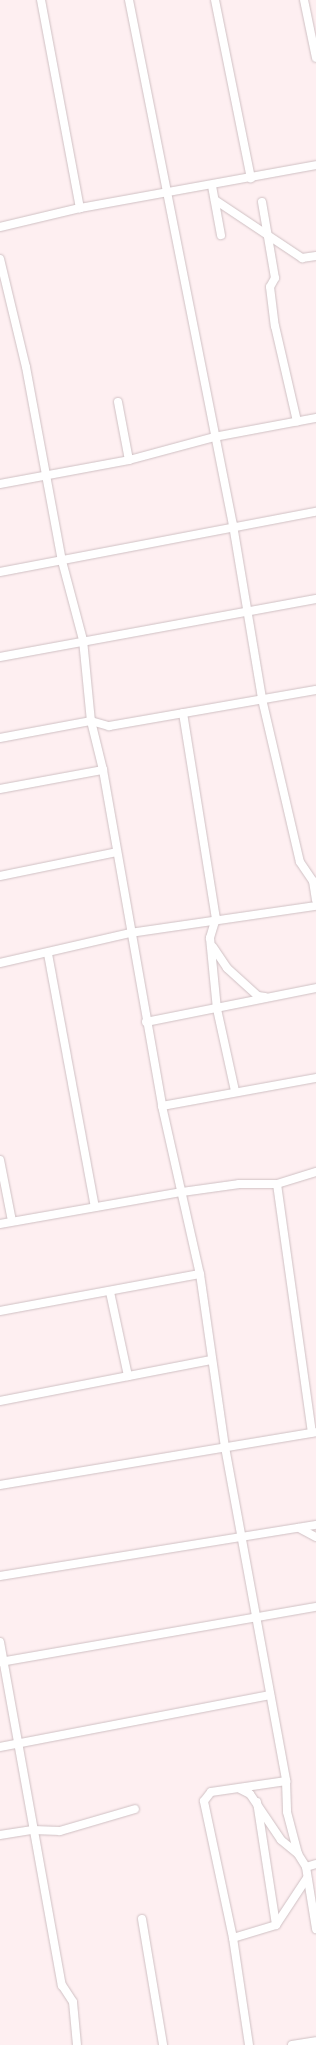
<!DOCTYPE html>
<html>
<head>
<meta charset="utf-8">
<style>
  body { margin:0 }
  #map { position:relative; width:316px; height:2045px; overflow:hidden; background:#feeff1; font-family:"Alegreya Sans",sans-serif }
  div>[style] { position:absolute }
  .roads { filter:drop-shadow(0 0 1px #cfc0c3) drop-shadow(0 0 1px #cfc0c3) }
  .minor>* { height:8px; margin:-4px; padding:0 4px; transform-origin:4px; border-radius:4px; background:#fff }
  span { translate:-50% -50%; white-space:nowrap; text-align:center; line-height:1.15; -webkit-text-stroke:4px #fff; paint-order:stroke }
</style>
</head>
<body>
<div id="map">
  <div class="roads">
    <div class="minor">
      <i style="left:41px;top:0;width:212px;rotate:79.4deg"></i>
      <i style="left:129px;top:0;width:535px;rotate:78.8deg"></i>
      <i style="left:233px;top:525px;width:176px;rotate:80.5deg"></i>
      <i style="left:262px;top:699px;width:167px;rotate:76.9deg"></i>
      <i style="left:300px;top:862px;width:23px;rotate:56deg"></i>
      <i style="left:313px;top:881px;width:19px;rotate:81deg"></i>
      <i style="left:215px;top:0;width:182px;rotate:78.6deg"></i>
      <i style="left:304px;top:0;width:59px;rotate:78.3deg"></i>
      <i style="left:212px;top:186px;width:50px;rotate:79.6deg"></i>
      <i style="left:215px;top:200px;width:105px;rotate:33.7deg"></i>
      <i style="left:302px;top:258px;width:14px;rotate:-8deg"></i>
      <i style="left:262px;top:202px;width:77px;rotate:80.3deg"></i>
      <i style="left:275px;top:278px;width:10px;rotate:119deg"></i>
      <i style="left:270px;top:287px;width:39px;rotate:83deg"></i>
      <i style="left:275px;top:326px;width:98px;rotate:77deg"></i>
      <i style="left:0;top:227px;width:82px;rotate:-13.4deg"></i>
      <i style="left:80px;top:208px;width:240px;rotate:-10.3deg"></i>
      <i style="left:0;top:259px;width:111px;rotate:76.5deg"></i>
      <i style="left:26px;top:367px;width:197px;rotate:79.5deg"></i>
      <i style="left:62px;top:561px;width:82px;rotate:75.1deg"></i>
      <i style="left:83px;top:640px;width:81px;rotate:84.4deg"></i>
      <i style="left:91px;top:721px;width:50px;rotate:76.2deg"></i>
      <i style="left:103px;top:770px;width:341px;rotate:80deg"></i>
      <i style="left:162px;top:1106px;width:172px;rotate:77.3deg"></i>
      <i style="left:200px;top:1274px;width:175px;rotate:81.8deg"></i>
      <i style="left:225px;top:1447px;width:340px;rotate:79.6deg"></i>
      <i style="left:286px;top:1781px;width:31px;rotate:88deg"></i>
      <i style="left:287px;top:1812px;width:43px;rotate:75.3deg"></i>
      <i style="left:298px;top:1854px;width:15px;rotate:58deg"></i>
      <i style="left:306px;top:1867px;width:63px;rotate:80.8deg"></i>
      <i style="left:118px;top:402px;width:59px;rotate:79.3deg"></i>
      <i style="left:0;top:484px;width:131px;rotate:-10.5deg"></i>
      <i style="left:129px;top:460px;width:88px;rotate:-15.1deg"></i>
      <i style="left:214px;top:437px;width:104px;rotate:-10.6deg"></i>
      <i style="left:0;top:572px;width:322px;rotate:-10.8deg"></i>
      <i style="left:0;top:657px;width:321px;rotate:-10.4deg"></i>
      <i style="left:183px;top:713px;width:208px;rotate:80.9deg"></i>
      <i style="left:216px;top:918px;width:21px;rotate:107deg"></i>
      <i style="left:210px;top:938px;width:71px;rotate:84.4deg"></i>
      <i style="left:217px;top:1009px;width:84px;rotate:77.6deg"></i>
      <i style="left:0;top:738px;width:93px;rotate:-10.6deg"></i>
      <i style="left:91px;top:721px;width:19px;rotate:16deg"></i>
      <i style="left:109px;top:726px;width:210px;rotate:-9.9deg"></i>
      <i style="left:0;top:789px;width:105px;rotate:-10.5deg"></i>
      <i style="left:0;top:876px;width:119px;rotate:-11.6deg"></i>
      <i style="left:213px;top:947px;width:25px;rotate:56deg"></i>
      <i style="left:227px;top:968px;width:42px;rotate:42.1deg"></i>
      <i style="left:258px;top:996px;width:7px;rotate:8deg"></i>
      <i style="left:48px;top:954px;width:257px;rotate:79.5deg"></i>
      <i style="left:0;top:963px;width:133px;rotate:-13deg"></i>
      <i style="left:130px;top:933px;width:188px;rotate:-8.3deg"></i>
      <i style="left:146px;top:1022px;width:173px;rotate:-11.3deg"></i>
      <i style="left:162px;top:1106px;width:157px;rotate:-10.3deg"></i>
      <i style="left:0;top:1160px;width:62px;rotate:78.9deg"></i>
      <i style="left:277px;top:1184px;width:251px;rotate:82deg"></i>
      <i style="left:0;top:1224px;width:185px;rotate:-10deg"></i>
      <i style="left:182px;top:1192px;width:58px;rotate:-8deg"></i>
      <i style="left:239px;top:1184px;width:38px"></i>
      <i style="left:277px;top:1184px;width:41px;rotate:-17.1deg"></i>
      <i style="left:110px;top:1292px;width:86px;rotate:77.9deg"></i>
      <i style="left:0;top:1311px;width:203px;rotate:-10.5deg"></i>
      <i style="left:0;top:1401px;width:215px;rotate:-11deg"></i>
      <i style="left:0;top:1485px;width:320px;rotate:-9.5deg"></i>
      <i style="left:299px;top:1528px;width:19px;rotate:28deg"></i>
      <i style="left:0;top:1576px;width:320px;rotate:-9.2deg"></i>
      <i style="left:0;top:1642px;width:349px;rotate:79.8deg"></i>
      <i style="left:62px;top:1985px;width:20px;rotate:57deg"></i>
      <i style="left:73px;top:2002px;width:43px;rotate:84.7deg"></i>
      <i style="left:0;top:1662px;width:321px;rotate:-9.9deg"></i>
      <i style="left:0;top:1747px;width:275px;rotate:-10.9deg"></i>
      <i style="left:240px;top:1789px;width:11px;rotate:27deg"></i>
      <i style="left:250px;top:1794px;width:55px;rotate:56deg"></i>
      <i style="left:281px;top:1840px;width:22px;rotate:39deg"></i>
      <i style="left:257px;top:1802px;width:124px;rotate:81.2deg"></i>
      <i style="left:0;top:1835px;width:33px;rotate:-9deg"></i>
      <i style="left:33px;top:1830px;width:27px;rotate:2deg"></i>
      <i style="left:60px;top:1831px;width:78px;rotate:-16.3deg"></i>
      <i style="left:306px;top:1867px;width:10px;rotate:-17deg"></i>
      <i style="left:142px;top:1919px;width:128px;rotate:80.5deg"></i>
      <i style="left:233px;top:1938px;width:45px;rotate:-16.8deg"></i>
      <i style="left:276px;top:1925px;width:56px;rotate:-56.6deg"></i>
      <i style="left:249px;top:2045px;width:108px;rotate:-98.5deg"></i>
      <i style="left:233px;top:1938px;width:140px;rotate:-102deg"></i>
      <i style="left:204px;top:1801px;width:11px;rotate:-52deg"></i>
      <i style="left:211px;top:1792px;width:76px;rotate:-8.3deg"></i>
      <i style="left:292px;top:2045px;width:24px;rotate:-9deg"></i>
    </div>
  </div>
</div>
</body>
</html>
